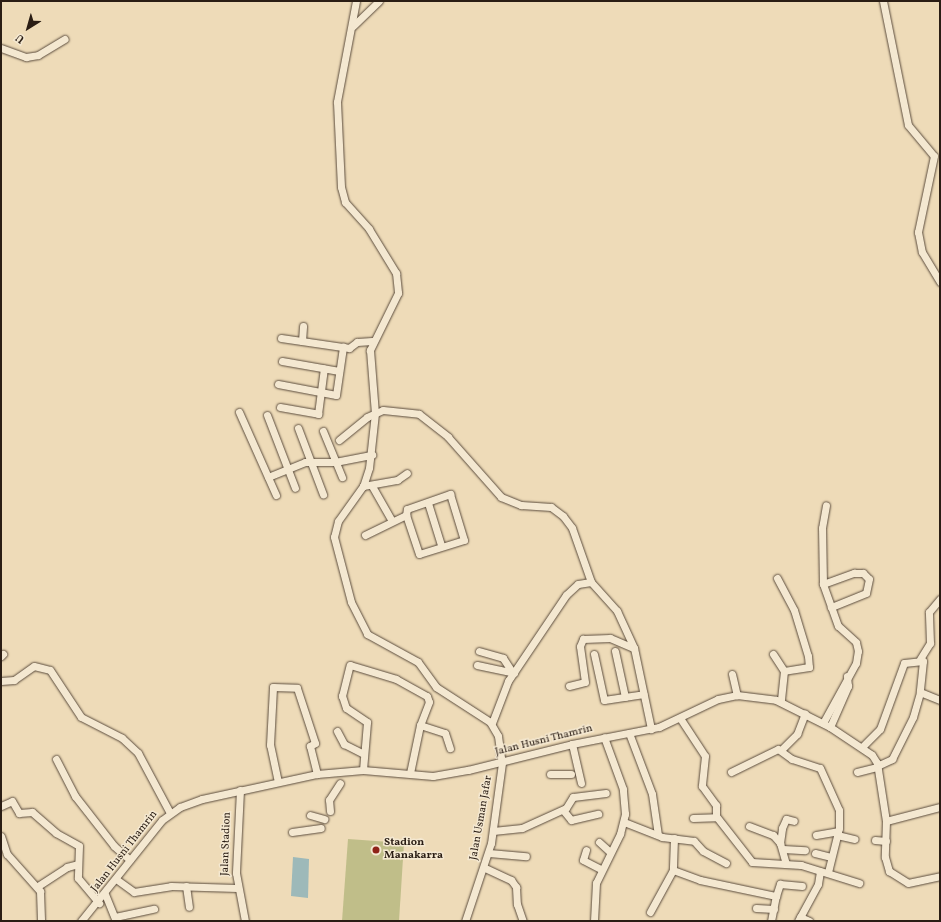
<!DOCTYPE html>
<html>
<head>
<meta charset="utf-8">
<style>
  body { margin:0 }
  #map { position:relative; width:941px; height:922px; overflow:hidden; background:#eedbb8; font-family:Vollkorn,serif }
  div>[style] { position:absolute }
  .green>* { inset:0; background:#c0be89 }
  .water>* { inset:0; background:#9db9b9 }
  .roads { filter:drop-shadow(0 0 1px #5b4c3d) drop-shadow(0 0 1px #5b4c3d) }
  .minor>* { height:7px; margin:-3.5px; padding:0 3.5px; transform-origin:3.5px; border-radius:3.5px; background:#f4e8d1 }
  .dots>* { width:11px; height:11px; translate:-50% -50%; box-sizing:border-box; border:2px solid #f4e8d1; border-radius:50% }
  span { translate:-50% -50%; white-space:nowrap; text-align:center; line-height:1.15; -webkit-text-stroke:3px #f4e8d1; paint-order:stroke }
  .street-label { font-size:11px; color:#2a1d14 }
  .poi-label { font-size:11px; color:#2a1d14; font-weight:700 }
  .left { translate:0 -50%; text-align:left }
  .frame { position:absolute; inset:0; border:2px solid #2a1d14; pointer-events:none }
  .north { position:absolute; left:8px; top:8px; width:40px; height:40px; -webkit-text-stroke:3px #f4e8d1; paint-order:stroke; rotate:217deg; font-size:11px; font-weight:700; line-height:16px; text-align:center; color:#2a1d14 }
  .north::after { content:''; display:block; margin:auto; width:14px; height:18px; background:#2a1d14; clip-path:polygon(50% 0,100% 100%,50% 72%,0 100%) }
</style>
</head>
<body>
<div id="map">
  <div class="green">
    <i style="clip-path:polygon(348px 839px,404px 843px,399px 921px,342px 921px)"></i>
  </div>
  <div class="water">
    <i style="clip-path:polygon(293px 857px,309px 859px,308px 898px,291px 896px)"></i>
  </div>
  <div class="roads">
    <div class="minor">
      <i style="left:356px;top:1px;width:103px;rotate:100.7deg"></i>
      <i style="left:337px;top:102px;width:85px;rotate:87.3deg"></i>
      <i style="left:341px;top:187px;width:16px;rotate:75deg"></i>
      <i style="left:345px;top:202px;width:36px;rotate:48deg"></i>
      <i style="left:369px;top:229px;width:52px;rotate:58.5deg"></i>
      <i style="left:396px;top:273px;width:20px;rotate:84deg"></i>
      <i style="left:398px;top:293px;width:64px;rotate:116.2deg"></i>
      <i style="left:370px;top:350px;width:63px;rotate:85.5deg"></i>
      <i style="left:375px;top:413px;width:55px;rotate:96.2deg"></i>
      <i style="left:369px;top:468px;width:19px;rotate:108deg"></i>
      <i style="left:363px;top:486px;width:43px;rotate:125.5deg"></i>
      <i style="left:338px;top:521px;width:16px;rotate:104deg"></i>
      <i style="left:334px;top:537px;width:67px;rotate:75.3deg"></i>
      <i style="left:351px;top:602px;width:36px;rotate:63deg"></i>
      <i style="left:367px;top:634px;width:58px;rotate:28.8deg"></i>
      <i style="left:418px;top:662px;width:31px;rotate:54deg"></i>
      <i style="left:436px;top:687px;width:64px;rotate:32.9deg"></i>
      <i style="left:490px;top:722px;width:16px;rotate:60deg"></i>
      <i style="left:498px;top:736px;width:27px;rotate:82deg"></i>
      <i style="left:502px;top:763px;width:81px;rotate:97.8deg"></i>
      <i style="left:491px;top:843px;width:82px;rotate:108.4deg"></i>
      <i style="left:883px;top:1px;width:126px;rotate:78.6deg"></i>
      <i style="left:908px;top:125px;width:40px;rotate:50deg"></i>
      <i style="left:934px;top:156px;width:78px;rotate:101.9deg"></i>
      <i style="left:918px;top:232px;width:20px;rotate:79deg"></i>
      <i style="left:922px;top:252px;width:35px;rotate:59deg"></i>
      <i style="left:353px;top:26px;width:36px;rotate:-44deg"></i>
      <i style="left:1px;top:48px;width:27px;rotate:20deg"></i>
      <i style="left:26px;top:57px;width:12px;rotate:-9deg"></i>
      <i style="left:38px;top:55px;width:31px;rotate:-31deg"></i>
      <i style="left:281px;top:338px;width:69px;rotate:8.4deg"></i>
      <i style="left:349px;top:348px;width:10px;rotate:-37deg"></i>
      <i style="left:357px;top:342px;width:15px;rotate:-4deg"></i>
      <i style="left:302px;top:341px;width:15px;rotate:-86deg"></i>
      <i style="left:282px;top:361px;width:58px;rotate:10deg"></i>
      <i style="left:278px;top:384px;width:59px;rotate:10.7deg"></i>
      <i style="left:336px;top:395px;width:49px;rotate:-81.7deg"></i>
      <i style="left:280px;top:407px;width:39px;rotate:10deg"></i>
      <i style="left:318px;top:414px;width:46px;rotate:-82.6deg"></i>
      <i style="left:239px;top:412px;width:91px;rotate:66deg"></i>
      <i style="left:267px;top:415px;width:78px;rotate:69deg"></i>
      <i style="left:298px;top:428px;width:71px;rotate:69.3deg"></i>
      <i style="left:323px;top:431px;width:50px;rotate:67.6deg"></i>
      <i style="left:339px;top:440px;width:36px;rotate:-39deg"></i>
      <i style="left:367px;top:417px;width:17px;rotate:-24deg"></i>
      <i style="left:383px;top:410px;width:36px;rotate:6deg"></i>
      <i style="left:419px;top:414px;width:37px;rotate:38deg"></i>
      <i style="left:448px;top:437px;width:80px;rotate:48.5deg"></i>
      <i style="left:501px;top:497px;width:22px;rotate:22deg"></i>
      <i style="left:521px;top:505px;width:30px;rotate:4deg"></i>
      <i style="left:551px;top:507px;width:15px;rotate:37deg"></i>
      <i style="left:563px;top:516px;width:15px;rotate:53deg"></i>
      <i style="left:572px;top:528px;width:57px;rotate:70.6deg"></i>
      <i style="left:591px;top:582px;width:39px;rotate:48deg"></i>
      <i style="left:617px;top:611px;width:41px;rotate:65.3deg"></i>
      <i style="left:634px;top:648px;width:83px;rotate:78.1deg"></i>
      <i style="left:268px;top:477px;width:40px;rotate:-22deg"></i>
      <i style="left:305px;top:462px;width:30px"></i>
      <i style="left:335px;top:462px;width:38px;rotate:-11deg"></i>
      <i style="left:363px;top:486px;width:35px;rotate:-10deg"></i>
      <i style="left:397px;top:480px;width:12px;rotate:-35deg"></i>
      <i style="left:372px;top:486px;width:40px;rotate:60.3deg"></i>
      <i style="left:450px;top:494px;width:48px;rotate:73.1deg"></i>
      <i style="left:464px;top:540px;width:47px;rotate:162.7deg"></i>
      <i style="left:419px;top:554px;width:41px;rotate:-108.4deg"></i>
      <i style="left:406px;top:515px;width:6px;rotate:-81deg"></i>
      <i style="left:407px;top:509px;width:46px;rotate:-19.2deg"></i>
      <i style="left:428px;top:503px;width:44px;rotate:72.8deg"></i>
      <i style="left:365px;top:535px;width:46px;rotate:-26deg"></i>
      <i style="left:777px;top:578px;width:36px;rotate:62deg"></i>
      <i style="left:794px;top:610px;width:48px;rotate:73.1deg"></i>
      <i style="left:808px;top:656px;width:11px;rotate:85deg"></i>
      <i style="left:809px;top:667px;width:25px;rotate:171deg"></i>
      <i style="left:823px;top:584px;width:33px;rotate:-20deg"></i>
      <i style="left:854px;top:573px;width:9px"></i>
      <i style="left:863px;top:573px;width:8px;rotate:45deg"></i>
      <i style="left:869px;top:579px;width:14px;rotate:102deg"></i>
      <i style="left:866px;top:593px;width:38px;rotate:158deg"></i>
      <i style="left:479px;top:651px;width:25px;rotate:16deg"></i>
      <i style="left:503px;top:658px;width:17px;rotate:57deg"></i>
      <i style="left:615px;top:651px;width:47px;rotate:77.7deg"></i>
      <i style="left:594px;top:654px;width:47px;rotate:77.7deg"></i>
      <i style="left:604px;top:700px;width:40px;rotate:-8.5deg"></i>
      <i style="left:773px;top:654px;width:20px;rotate:57deg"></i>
      <i style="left:784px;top:671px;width:31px;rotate:96deg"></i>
      <i style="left:1px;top:656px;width:3px;rotate:-45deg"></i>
      <i style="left:920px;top:659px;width:19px;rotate:-58deg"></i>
      <i style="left:930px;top:643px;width:31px;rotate:-92deg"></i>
      <i style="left:929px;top:612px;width:17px;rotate:-50deg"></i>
      <i style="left:477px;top:665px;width:38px;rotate:12deg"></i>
      <i style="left:732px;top:674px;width:22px;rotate:77deg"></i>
      <i style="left:1px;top:681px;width:13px;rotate:-4deg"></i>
      <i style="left:14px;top:680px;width:24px;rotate:-35deg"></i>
      <i style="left:34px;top:666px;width:16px;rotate:14deg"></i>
      <i style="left:50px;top:670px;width:56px;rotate:56.6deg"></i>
      <i style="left:81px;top:717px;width:46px;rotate:27.1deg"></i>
      <i style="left:122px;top:738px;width:22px;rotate:43deg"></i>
      <i style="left:138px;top:753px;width:68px;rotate:61.9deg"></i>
      <i style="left:569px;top:686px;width:16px;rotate:-14deg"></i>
      <i style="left:585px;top:682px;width:36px;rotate:-98deg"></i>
      <i style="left:580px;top:646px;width:8px;rotate:-67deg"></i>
      <i style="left:583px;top:639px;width:27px;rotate:-2deg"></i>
      <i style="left:610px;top:638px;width:26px;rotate:23deg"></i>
      <i style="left:680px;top:718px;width:45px;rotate:56.7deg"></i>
      <i style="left:705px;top:756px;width:30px;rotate:96deg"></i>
      <i style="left:702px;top:786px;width:24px;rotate:54deg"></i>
      <i style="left:716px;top:805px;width:11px;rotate:90deg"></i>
      <i style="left:716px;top:816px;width:58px;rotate:52deg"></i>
      <i style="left:752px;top:862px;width:49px;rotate:3.5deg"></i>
      <i style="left:801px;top:865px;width:61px;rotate:17.2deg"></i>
      <i style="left:492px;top:723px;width:45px;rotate:-69.1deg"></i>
      <i style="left:508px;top:681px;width:104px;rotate:-56deg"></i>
      <i style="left:566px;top:595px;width:16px;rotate:-43deg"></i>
      <i style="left:578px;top:584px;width:13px;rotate:-9deg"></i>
      <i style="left:823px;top:723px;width:68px;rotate:-61.2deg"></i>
      <i style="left:856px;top:663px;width:12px;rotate:-81deg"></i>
      <i style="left:858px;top:651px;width:9px;rotate:-103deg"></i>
      <i style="left:856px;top:642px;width:24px;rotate:-138deg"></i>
      <i style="left:838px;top:626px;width:45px;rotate:-109.7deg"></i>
      <i style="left:823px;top:584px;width:56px;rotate:-91deg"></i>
      <i style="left:822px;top:528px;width:23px;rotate:-80deg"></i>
      <i style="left:830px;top:727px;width:45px;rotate:-66.3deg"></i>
      <i style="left:848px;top:686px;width:10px;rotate:-96deg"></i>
      <i style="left:337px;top:731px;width:15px;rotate:62deg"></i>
      <i style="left:344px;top:744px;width:22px;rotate:27deg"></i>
      <i style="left:629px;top:733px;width:65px;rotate:69.3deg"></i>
      <i style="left:652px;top:794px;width:41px;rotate:81.7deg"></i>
      <i style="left:572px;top:744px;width:40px;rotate:77deg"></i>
      <i style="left:862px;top:747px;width:25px;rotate:-45deg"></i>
      <i style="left:880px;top:729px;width:70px;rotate:-70deg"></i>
      <i style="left:904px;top:663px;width:19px;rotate:-6deg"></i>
      <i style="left:923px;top:661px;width:31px;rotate:96deg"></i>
      <i style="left:920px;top:692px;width:22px;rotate:22deg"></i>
      <i style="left:781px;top:750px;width:23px;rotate:-45deg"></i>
      <i style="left:797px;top:734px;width:22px;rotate:-69deg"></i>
      <i style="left:56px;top:759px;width:42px;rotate:62.8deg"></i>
      <i style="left:75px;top:796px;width:63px;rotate:52deg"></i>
      <i style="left:114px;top:846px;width:21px;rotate:41deg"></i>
      <i style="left:877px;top:766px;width:17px;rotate:-25deg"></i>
      <i style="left:892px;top:759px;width:47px;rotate:-63.4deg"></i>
      <i style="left:913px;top:717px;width:26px;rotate:-74deg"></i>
      <i style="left:363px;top:770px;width:48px;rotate:-85.2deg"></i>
      <i style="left:367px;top:722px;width:25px;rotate:-146deg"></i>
      <i style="left:346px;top:708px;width:13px;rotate:-108deg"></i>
      <i style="left:342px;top:696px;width:32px;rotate:-76deg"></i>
      <i style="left:350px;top:665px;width:48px;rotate:16.9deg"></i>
      <i style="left:396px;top:679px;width:35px;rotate:29deg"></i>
      <i style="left:427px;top:696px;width:6px;rotate:72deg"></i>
      <i style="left:429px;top:702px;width:25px;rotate:111deg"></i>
      <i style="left:731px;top:772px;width:52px;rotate:-26.1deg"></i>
      <i style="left:778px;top:749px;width:17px;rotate:36deg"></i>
      <i style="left:792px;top:759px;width:29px;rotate:18deg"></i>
      <i style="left:820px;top:768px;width:46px;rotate:65.7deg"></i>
      <i style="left:839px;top:810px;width:18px;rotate:90deg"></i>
      <i style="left:839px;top:828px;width:45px;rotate:104deg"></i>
      <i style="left:857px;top:772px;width:21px;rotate:-14deg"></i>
      <i style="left:410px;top:773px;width:49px;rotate:-78.2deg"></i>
      <i style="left:420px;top:725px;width:26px;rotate:18deg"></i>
      <i style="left:445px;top:733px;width:16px;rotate:72deg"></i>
      <i style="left:550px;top:774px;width:21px"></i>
      <i style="left:278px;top:782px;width:38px;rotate:-102deg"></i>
      <i style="left:270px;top:745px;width:58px;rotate:-87deg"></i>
      <i style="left:273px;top:687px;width:24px;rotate:2deg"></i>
      <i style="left:297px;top:688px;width:58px;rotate:71.9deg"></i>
      <i style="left:315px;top:743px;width:6px;rotate:149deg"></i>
      <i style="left:310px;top:746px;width:29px;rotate:76deg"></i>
      <i style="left:240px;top:790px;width:83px;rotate:92.8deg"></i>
      <i style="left:236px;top:873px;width:49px;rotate:79.4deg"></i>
      <i style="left:1px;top:806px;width:12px;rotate:-24deg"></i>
      <i style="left:12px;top:801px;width:14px;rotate:60deg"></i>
      <i style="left:19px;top:813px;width:13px;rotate:-4deg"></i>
      <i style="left:32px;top:812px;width:32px;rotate:41deg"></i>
      <i style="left:56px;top:833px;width:26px;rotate:29deg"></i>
      <i style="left:79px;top:846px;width:32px;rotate:92deg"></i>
      <i style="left:78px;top:878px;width:33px;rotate:50deg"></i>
      <i style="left:563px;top:810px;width:13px;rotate:51deg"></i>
      <i style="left:571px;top:820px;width:28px;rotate:-13deg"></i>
      <i style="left:330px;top:811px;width:11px;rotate:-95deg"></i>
      <i style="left:329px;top:800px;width:20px;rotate:-57deg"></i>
      <i style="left:310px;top:815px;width:15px;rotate:16deg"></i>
      <i style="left:693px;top:818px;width:23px;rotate:-2deg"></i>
      <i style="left:886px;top:821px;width:56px;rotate:-14.5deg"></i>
      <i style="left:624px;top:822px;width:41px;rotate:21.5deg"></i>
      <i style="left:662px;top:837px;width:32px;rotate:7deg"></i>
      <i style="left:694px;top:841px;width:13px;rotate:48deg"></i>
      <i style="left:703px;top:851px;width:26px;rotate:28deg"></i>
      <i style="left:749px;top:826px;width:26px;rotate:21deg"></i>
      <i style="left:773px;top:835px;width:11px;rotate:49deg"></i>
      <i style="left:493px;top:831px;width:29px;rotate:-6deg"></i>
      <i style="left:522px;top:828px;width:48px;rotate:-24.4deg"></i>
      <i style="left:566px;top:808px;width:13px;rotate:-58deg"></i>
      <i style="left:573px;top:797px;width:33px;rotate:-7deg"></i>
      <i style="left:292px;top:832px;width:29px;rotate:-8deg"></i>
      <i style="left:816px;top:835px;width:22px;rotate:-10deg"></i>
      <i style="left:837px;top:835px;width:18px;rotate:13deg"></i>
      <i style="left:1px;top:836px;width:19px;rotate:72deg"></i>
      <i style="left:7px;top:854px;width:50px;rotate:48.3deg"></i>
      <i style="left:40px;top:891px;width:30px;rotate:88deg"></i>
      <i style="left:674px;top:838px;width:32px;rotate:92deg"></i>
      <i style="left:673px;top:870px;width:29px;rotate:20deg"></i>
      <i style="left:700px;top:880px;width:78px;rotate:11.9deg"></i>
      <i style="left:776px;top:896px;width:13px;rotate:-72deg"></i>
      <i style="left:780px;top:884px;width:22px;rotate:5deg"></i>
      <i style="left:875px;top:840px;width:11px;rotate:5deg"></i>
      <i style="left:599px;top:842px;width:15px;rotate:42deg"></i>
      <i style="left:783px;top:849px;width:22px;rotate:3deg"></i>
      <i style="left:586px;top:850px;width:10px;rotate:107deg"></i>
      <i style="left:583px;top:860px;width:20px;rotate:27deg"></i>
      <i style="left:489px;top:853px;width:37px;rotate:5deg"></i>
      <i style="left:815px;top:853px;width:16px;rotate:14deg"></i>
      <i style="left:786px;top:864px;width:22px;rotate:-106deg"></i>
      <i style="left:780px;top:843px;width:15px;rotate:-82deg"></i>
      <i style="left:782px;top:828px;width:10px;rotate:-66deg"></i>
      <i style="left:786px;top:819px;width:8px;rotate:14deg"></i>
      <i style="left:485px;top:868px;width:29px;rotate:25deg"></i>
      <i style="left:511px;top:880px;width:9px;rotate:54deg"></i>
      <i style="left:516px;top:887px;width:17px;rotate:87deg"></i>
      <i style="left:517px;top:904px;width:18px;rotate:71deg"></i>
      <i style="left:116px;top:879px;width:22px;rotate:36deg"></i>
      <i style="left:134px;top:892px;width:37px;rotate:-9deg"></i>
      <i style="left:171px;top:886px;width:66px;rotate:1.7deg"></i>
      <i style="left:38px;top:886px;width:35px;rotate:-33deg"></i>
      <i style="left:67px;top:867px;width:11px;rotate:-15deg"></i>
      <i style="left:186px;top:886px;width:21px;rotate:82deg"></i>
      <i style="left:105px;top:894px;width:29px;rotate:68deg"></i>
      <i style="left:756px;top:908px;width:18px;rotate:3deg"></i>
      <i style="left:650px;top:912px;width:48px;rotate:-61.3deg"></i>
      <i style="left:115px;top:917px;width:40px;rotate:-12deg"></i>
      <i style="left:800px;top:917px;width:10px;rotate:24deg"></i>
      <i style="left:81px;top:921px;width:129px;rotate:-51.3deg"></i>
      <i style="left:162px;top:820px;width:22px;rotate:-36deg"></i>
      <i style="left:180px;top:807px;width:23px;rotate:-20deg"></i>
      <i style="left:202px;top:799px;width:118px;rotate:-12.3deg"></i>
      <i style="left:317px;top:774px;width:46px;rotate:-5deg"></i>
      <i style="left:363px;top:770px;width:70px;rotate:4.9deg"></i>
      <i style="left:433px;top:776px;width:36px;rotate:-10deg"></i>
      <i style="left:468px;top:770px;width:107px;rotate:-14deg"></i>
      <i style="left:572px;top:744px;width:89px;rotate:-11.1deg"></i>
      <i style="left:659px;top:727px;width:65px;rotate:-25.4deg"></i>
      <i style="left:718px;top:699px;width:19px;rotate:-12deg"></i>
      <i style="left:737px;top:695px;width:39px;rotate:7deg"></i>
      <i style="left:776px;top:700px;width:60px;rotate:26.6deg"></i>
      <i style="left:830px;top:727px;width:50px;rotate:33.7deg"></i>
      <i style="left:872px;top:755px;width:9px;rotate:58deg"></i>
      <i style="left:877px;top:763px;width:59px;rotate:81.2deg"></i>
      <i style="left:886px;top:821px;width:36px;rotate:92deg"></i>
      <i style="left:885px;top:857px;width:15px;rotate:74deg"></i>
      <i style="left:889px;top:871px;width:22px;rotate:32deg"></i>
      <i style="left:908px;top:883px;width:33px;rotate:-12deg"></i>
      <i style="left:594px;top:921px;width:38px;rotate:-87deg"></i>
      <i style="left:596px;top:883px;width:55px;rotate:-63.9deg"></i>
      <i style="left:620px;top:834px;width:21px;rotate:-76deg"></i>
      <i style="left:625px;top:814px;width:25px;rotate:-95deg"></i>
      <i style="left:623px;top:789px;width:55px;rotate:-110.1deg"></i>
      <i style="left:771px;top:921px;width:25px;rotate:-79deg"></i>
      <i style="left:798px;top:921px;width:42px;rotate:-61.6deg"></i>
      <i style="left:818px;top:884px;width:13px;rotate:-81deg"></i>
    </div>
  </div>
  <div class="dots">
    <i style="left:376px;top:850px;background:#8f2418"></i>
  </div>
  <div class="street-label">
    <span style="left:544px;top:741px;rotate:-14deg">Jalan Husni Thamrin</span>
    <span style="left:482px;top:818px;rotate:-80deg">Jalan Usman Jafar</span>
    <span style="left:227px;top:844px;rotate:-88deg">Jalan Stadion</span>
    <span style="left:125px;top:852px;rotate:-52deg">Jalan Husni Thamrin</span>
  </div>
  <div class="poi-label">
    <span class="left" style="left:384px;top:850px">Stadion<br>Manakarra</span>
  </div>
  <div class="frame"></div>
  <div class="north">U</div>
</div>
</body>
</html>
